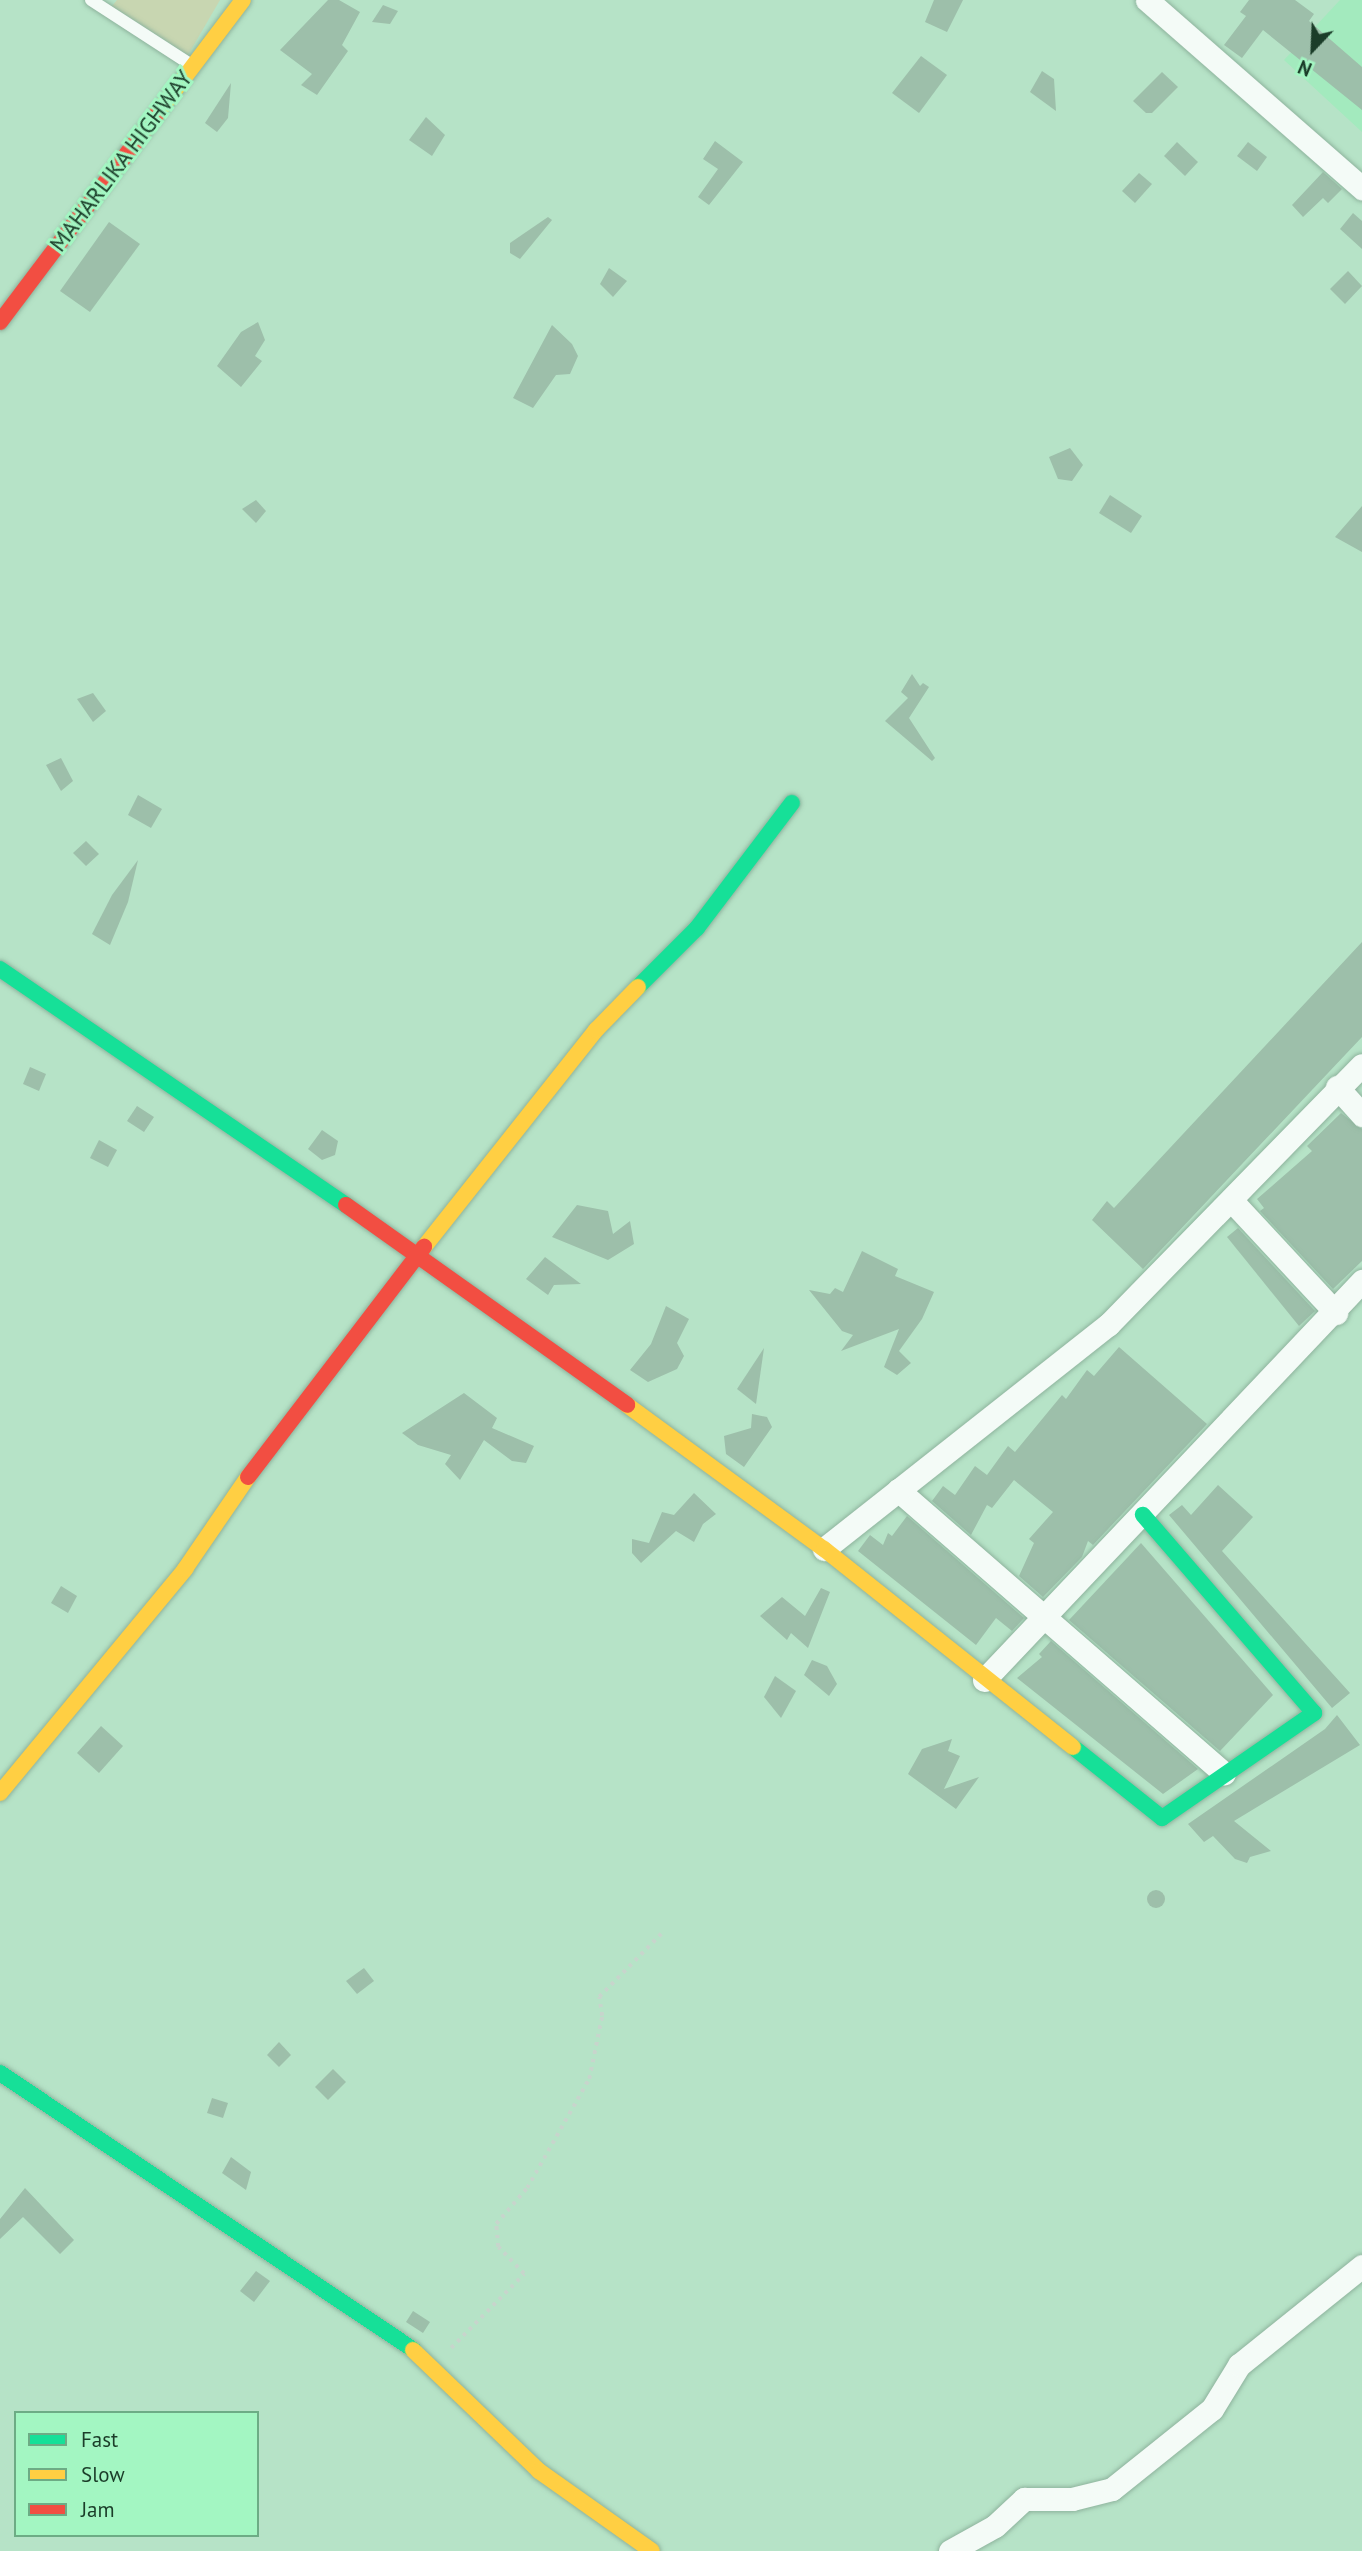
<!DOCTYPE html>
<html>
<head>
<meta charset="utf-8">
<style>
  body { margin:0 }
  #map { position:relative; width:1362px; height:2551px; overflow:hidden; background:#b6e3c7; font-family:"PT Sans",sans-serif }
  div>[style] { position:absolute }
  .built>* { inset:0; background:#a3eabe }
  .green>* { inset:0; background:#c8d6b1 }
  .building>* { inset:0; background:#9dbfaa }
  .round { border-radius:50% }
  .path>* { height:3.5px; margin-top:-1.75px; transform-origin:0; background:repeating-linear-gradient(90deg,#c7d5cc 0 3.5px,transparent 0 8.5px) }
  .roads { filter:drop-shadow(0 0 2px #8eb39d) drop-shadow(0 0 2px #8eb39d) }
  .lane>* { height:12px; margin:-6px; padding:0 6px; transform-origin:6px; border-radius:6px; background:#f4fbf7 }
  .street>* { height:23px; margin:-11.5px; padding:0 11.5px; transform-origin:11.5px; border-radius:11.5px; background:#f4fbf7 }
  .fast>* { height:16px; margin:-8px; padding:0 8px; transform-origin:8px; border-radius:8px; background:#16e098 }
  .slow>* { height:16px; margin:-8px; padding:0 8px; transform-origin:8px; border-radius:8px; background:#ffcf43 }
  .jam>* { height:16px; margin:-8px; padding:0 8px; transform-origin:8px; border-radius:8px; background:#f24e42 }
  span { translate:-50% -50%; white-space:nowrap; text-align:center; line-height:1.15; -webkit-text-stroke:6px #a3f6c2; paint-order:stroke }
  .street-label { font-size:23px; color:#1b3d29 }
  .legend { position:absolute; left:14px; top:2411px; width:245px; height:126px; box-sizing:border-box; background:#a3f6c2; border:2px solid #6dac85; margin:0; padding:9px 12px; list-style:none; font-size:21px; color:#1b3d29 }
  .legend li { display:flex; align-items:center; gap:14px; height:35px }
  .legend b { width:35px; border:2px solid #6dac85 }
  .north { position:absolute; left:1278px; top:14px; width:70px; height:70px; -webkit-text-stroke:5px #a3f6c2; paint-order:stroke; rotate:203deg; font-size:19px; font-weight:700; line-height:28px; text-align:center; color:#1b3d29 }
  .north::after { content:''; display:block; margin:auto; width:24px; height:32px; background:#1b3d29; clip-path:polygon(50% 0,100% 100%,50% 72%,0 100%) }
</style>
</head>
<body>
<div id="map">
  <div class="built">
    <i style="clip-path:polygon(1340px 0,1362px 0,1362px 132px,1284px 60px)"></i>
  </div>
  <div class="green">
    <i style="clip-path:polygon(117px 0,220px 0,188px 55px,112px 6px)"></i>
  </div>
  <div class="building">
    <i style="clip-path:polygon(328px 0,339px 0,360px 12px,342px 45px,348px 51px,317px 95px,301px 85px,312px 74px,280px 50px)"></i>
    <i style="clip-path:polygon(934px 0,963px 0,947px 32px,925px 22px)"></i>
    <i style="clip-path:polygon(1249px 0,1295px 0,1314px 14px,1309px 21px,1362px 67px,1362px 110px,1263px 30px,1242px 58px,1224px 45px,1246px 16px,1240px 12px)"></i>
    <i style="clip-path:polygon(383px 5px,398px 11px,390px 24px,372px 22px)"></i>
    <i style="clip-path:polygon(921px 56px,947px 75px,919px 113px,892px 93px)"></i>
    <i style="clip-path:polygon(1042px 71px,1054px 79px,1056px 111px,1030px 92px)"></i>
    <i style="clip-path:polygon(1162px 72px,1178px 87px,1152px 113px,1146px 113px,1133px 101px)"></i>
    <i style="clip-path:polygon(231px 83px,228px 118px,217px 132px,205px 123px)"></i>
    <i style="clip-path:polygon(426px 117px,445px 135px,432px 156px,409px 140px)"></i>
    <i style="clip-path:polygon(715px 141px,743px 162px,709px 205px,698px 197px,718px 169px,703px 159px)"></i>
    <i style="clip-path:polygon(1177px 142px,1198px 162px,1185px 176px,1164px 156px)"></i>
    <i style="clip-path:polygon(1248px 142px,1267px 157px,1257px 171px,1237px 156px)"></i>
    <i style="clip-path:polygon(1323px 172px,1342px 189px,1328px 203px,1323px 198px,1303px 217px,1292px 205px)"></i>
    <i style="clip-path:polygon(1139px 173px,1152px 184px,1135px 203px,1122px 191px)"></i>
    <i style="clip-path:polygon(1353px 213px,1362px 221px,1362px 249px,1340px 229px)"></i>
    <i style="clip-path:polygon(548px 217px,552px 220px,520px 259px,510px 253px,510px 243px)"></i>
    <i style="clip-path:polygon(109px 222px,140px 244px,90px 312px,60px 291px)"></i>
    <i style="clip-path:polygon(609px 268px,627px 281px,613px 297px,600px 284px)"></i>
    <i style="clip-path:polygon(1348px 271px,1362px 286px,1345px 304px,1330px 289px)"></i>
    <i style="clip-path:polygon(258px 322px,265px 340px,255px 356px,262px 361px,241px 387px,217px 366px,241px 332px)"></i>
    <i style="clip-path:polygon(552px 325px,572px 344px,578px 356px,570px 374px,556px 375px,533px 408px,513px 398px)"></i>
    <i style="clip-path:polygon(1070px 448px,1083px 465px,1072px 481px,1058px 479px,1049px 457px)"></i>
    <i style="clip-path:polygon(1110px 495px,1142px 516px,1131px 533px,1099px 513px)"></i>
    <i style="clip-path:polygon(256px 500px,266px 511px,256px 523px,242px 509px)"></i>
    <i style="clip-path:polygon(1362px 506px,1362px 552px,1335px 537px)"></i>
    <i style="clip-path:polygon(912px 674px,920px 686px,923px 683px,929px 687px,909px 718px,935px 758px,932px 761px,885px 721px,908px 698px,901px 692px)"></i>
    <i style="clip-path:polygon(93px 693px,106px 711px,93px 722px,77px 699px)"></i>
    <i style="clip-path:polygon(61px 758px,73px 781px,61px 791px,46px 765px)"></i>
    <i style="clip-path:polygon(138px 795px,162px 809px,151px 828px,128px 815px)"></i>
    <i style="clip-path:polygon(86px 841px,99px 854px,86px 866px,73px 853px)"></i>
    <i style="clip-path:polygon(138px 860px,128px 902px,110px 945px,92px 934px,112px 895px)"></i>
    <i style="clip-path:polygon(1362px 942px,1362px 1037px,1143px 1269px,1092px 1220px,1107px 1201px,1114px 1208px)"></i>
    <i style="clip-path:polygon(30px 1067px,46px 1074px,39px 1091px,23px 1084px)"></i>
    <i style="clip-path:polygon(137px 1106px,154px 1117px,144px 1132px,127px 1121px)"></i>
    <i style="clip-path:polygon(1341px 1113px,1362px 1129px,1362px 1261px,1333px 1289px,1260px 1211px,1264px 1208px,1257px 1199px,1312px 1151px,1307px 1146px)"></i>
    <i style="clip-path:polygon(322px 1130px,338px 1141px,335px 1155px,322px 1160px,308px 1149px)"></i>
    <i style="clip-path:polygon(99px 1140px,117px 1150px,108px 1167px,90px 1158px)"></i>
    <i style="clip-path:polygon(577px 1205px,608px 1211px,613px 1234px,630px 1221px,634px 1244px,608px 1260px,552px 1237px)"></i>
    <i style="clip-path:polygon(1238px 1228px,1315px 1311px,1299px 1326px,1227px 1237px)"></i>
    <i style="clip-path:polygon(862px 1251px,898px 1269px,895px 1276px,934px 1292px,922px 1319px,899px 1351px,911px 1363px,897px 1375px,884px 1367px,899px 1329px,841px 1351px,853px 1335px,842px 1331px,809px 1290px,830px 1294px,835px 1288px,843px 1292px)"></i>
    <i style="clip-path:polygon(545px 1257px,581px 1284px,554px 1285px,548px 1295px,526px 1279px)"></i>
    <i style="clip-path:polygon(666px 1306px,689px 1319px,677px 1343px,684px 1356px,677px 1369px,648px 1382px,630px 1370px,651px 1344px)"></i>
    <i style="clip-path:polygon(1119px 1347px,1207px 1424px,1093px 1545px,1088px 1541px,1082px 1557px,1043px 1597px,1019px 1576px,1034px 1543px,1029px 1539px,1053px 1512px,1014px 1480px,992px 1508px,987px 1505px,971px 1535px,932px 1501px,943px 1486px,955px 1495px,975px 1466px,987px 1475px,1008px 1446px,1015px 1452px,1062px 1395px,1066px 1399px,1087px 1370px,1094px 1376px)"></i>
    <i style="clip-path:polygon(764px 1348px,756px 1404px,737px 1389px)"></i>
    <i style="clip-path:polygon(464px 1393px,497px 1418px,492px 1428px,534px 1446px,526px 1463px,512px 1461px,484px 1440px,460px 1480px,445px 1464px,451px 1455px,418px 1445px,402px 1433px)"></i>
    <i style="clip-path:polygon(752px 1414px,767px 1417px,772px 1427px,744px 1467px,726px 1454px,724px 1436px,751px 1428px)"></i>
    <i style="clip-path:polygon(1218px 1485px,1253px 1517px,1222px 1551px,1350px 1693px,1332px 1708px,1169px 1515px,1182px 1505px,1191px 1515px)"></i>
    <i style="clip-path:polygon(694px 1493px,716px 1514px,703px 1524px,694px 1542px,676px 1531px,641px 1563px,632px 1553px,632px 1539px,649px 1543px,662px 1512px,674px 1515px)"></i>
    <i style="clip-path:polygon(907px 1516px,1024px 1618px,1012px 1631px,996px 1618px,976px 1645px,858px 1551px,870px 1535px,883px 1545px,888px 1533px,892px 1536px)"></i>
    <i style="clip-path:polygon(1141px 1543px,1273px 1695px,1220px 1751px,1069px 1620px)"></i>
    <i style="clip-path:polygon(61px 1586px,77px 1596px,68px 1613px,51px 1603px)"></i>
    <i style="clip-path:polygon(821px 1588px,830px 1592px,808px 1648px,791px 1633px,787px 1640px,760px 1616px,782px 1597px,805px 1616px)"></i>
    <i style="clip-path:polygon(1051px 1641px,1198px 1769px,1163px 1794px,1017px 1678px,1042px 1657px,1039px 1654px)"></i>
    <i style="clip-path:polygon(812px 1660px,827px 1666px,837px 1684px,829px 1696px,804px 1675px)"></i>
    <i style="clip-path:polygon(775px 1676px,796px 1691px,781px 1718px,764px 1697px)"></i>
    <i style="clip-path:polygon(1337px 1715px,1360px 1745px,1234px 1821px,1271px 1851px,1250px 1857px,1247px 1863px,1235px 1859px,1213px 1836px,1204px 1842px,1188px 1824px,1325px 1729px)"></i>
    <i style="clip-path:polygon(101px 1726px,123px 1746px,99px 1773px,77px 1753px)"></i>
    <i style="clip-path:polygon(952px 1739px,948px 1751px,960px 1756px,944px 1789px,979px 1777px,956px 1809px,908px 1774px,922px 1749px)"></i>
    <i class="round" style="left:1147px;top:1890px;width:18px;height:18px"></i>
    <i style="clip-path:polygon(364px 1968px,374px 1981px,357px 1994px,346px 1981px)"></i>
    <i style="clip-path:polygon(279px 2042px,291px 2055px,279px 2067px,267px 2055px)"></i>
    <i style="clip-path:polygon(333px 2069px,346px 2082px,328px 2100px,315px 2087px)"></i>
    <i style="clip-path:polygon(212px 2098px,228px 2103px,223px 2118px,207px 2113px)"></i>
    <i style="clip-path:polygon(231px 2157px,251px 2172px,246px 2190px,222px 2173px)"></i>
    <i style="clip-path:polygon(25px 2188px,74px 2240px,60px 2254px,23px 2217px,0 2239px,0 2219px)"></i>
    <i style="clip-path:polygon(256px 2271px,270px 2281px,254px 2302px,240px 2291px)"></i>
    <i style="clip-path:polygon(413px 2311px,430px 2322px,423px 2333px,406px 2322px)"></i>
  </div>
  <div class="path">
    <i style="left:451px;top:2348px;width:104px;rotate:-45.4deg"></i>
    <i style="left:524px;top:2274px;width:37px;rotate:-134deg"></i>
    <i style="left:498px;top:2247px;width:23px;rotate:-95deg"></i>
    <i style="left:496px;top:2224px;width:48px;rotate:-49.3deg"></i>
    <i style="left:527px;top:2188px;width:125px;rotate:-60.4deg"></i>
    <i style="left:589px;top:2079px;width:64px;rotate:-78.3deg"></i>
    <i style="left:602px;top:2016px;width:19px;rotate:-99deg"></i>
    <i style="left:599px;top:1997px;width:90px;rotate:-45.5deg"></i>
  </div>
  <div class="roads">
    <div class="lane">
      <i style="left:91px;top:0;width:118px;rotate:32.9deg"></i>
    </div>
    <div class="street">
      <i style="left:1147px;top:0;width:286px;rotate:41.2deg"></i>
      <i style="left:1337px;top:1087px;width:38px;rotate:48deg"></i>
      <i style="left:1232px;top:1201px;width:153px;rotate:47.1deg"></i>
      <i style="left:898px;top:1490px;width:432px;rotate:41deg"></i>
      <i style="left:824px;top:1549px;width:362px;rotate:-38.3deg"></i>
      <i style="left:1108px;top:1325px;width:363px;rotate:-45.7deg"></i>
      <i style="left:984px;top:1680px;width:550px;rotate:-46.55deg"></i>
      <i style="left:950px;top:2551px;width:51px;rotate:-29.1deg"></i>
      <i style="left:995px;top:2526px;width:40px;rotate:-43deg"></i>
      <i style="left:1024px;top:2499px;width:48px"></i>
      <i style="left:1072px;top:2499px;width:41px;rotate:-14deg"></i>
      <i style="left:1112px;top:2489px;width:128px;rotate:-38.7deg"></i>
      <i style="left:1212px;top:2409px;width:52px;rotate:-58.5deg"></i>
      <i style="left:1239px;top:2365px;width:158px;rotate:-38.8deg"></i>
    </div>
    <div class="fast">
      <i style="left:0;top:969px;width:419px;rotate:34.3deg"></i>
      <i style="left:638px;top:987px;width:83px;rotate:-45deg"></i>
      <i style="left:697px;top:928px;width:157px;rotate:-52.8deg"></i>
      <i style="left:1073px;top:1747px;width:114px;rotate:38.6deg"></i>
      <i style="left:1162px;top:1818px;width:185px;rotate:-34.6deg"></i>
      <i style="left:1314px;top:1713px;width:262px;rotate:-130.8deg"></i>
      <i style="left:0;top:2073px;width:497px;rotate:33.8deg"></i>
    </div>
    <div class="slow">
      <i style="left:156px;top:115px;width:144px;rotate:-52.9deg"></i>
      <i style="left:424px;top:1247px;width:277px;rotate:-51.6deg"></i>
      <i style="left:596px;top:1030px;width:60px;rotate:-45.7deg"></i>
      <i style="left:627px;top:1405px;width:244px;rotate:36.2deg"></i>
      <i style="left:824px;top:1549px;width:318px;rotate:38.5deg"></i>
      <i style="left:0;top:1793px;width:291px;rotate:-50.4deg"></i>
      <i style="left:185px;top:1569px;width:112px;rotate:-55.6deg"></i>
      <i style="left:413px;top:2350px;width:175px;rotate:43.8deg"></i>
      <i style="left:539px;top:2471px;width:138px;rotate:35.3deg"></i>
    </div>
    <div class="jam">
      <i style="left:0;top:322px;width:259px;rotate:-53deg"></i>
      <i style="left:346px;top:1205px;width:345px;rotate:35.4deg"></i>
      <i style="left:248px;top:1477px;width:290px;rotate:-52.6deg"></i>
    </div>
  </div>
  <div class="street-label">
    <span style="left:121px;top:161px;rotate:-53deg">MAHARLIKA HIGHWAY</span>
  </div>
  <ul class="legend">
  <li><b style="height:9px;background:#16e098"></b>Fast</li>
  <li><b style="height:9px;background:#ffcf43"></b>Slow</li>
  <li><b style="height:9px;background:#f24e42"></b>Jam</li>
  </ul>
  <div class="north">N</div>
</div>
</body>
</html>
